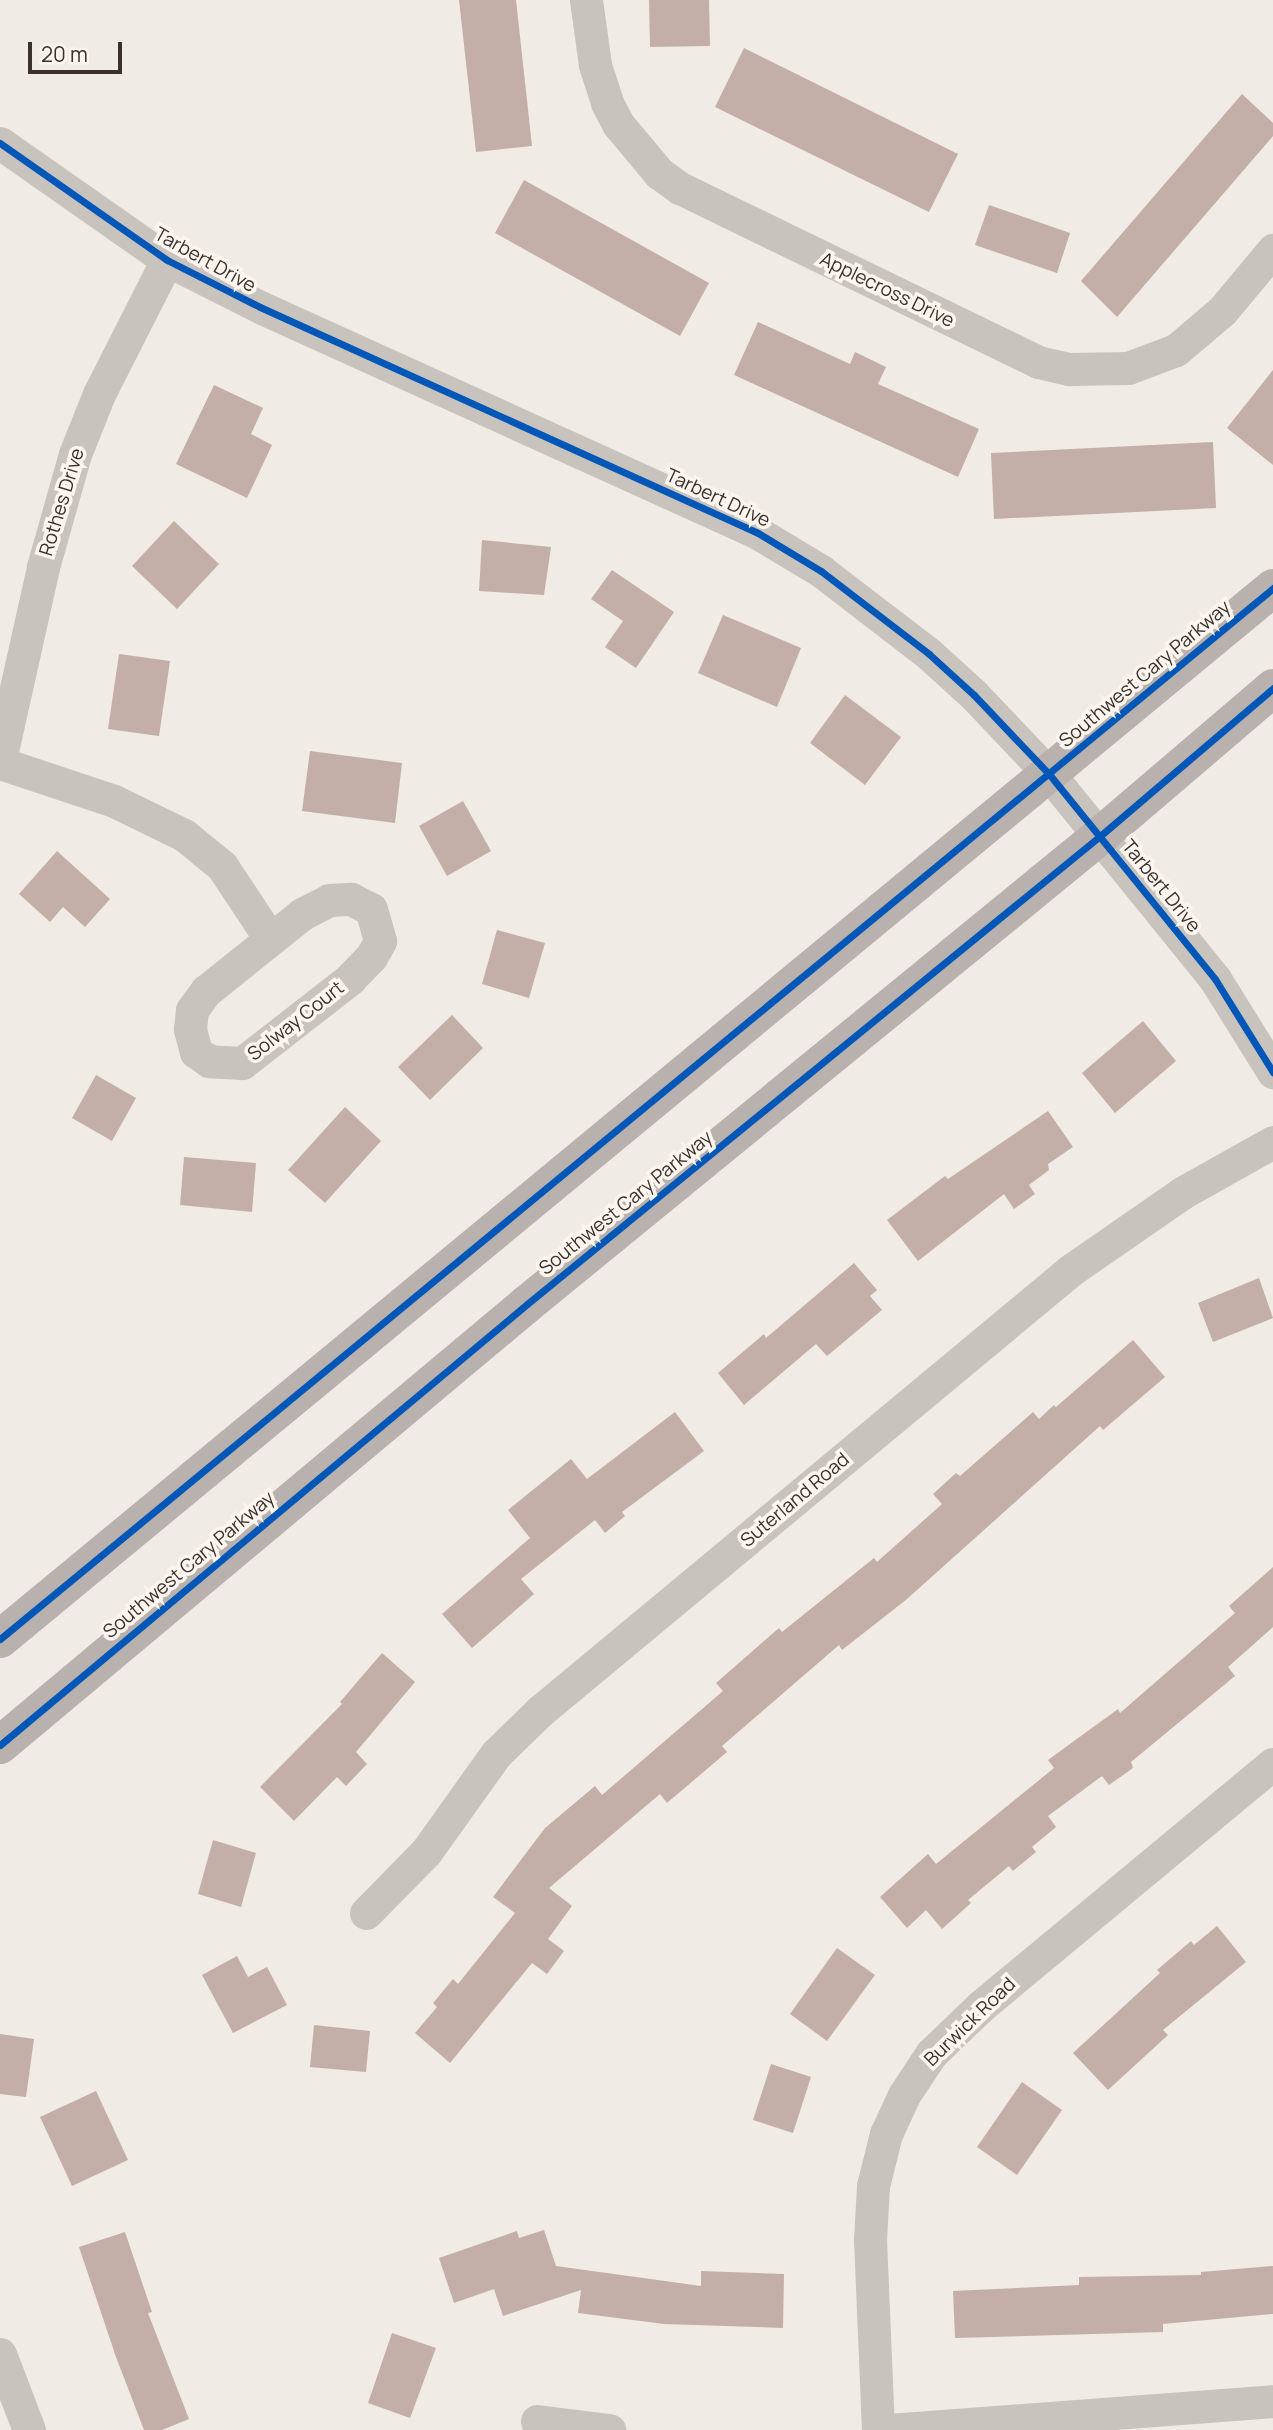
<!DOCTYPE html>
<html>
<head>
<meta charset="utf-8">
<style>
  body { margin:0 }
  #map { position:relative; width:1273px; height:2430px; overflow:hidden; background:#f0ebe5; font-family:Manrope,sans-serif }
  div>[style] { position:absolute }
  .building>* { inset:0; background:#c3afa7 }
  .minor>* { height:33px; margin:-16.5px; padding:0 16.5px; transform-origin:16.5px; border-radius:16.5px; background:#c9c3be }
  .primary>* { height:38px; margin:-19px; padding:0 19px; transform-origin:19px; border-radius:19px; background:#b8b1ad }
  .cycleway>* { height:7px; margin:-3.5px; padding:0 3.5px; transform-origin:3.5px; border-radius:3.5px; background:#0057b8 }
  span { translate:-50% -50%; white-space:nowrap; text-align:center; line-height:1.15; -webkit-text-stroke:7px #fbf5ee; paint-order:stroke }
  .street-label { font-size:19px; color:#3b302b }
  .scale { position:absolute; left:28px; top:42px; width:94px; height:32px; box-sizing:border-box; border:4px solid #3b302b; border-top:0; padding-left:9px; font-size:21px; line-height:24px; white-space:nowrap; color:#3b302b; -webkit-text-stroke:5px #fbf5ee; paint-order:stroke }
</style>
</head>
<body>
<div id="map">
  <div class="building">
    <i style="clip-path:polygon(459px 0,516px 0,532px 146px,476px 152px)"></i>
    <i style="clip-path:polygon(649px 0,709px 0,710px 46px,650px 47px)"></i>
    <i style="clip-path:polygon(744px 48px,958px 154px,929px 212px,715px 107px)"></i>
    <i style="clip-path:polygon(1242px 94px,1273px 123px,1273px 136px,1117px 317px,1081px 281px)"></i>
    <i style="clip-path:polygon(524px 180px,709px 283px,680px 336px,495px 233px)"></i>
    <i style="clip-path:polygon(989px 205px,1070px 233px,1057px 273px,975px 245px)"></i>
    <i style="clip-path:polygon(758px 322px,850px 364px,855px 352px,886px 367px,878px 384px,979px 429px,958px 477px,734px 375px)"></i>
    <i style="clip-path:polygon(1273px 370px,1273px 465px,1227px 428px)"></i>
    <i style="clip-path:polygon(214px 385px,263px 408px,251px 434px,272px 445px,247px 498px,176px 464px)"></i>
    <i style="clip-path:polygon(1213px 442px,1216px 508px,994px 519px,991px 453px)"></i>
    <i style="clip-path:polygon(174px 521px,219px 564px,177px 609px,132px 566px)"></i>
    <i style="clip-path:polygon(482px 540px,551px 547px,544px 595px,479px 591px)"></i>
    <i style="clip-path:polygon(612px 570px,674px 612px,636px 668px,605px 647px,623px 621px,591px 599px)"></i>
    <i style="clip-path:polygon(723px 615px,801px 648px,777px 707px,698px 673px)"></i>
    <i style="clip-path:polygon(119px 654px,170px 661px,159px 736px,108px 729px)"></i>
    <i style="clip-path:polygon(845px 695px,901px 737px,865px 785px,810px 743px)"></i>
    <i style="clip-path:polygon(310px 751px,402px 763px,395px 823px,302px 811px)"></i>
    <i style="clip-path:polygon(463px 801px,491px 851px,447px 876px,419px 826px)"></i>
    <i style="clip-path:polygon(57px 851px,110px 899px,85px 927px,63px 907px,50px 922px,19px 894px)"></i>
    <i style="clip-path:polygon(497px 930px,545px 943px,529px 998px,482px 984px)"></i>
    <i style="clip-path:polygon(452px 1015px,483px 1048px,430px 1100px,398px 1067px)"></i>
    <i style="clip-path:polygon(1143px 1021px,1176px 1061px,1115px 1113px,1082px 1073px)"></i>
    <i style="clip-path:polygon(96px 1075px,136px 1098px,112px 1141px,72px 1118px)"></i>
    <i style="clip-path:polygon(345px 1107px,381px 1141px,325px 1203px,288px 1170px)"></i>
    <i style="clip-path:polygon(1048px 1111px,1073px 1147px,1048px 1164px,1049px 1170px,1029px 1185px,1035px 1194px,1014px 1209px,1004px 1194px,918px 1261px,887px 1220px,945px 1176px,948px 1179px)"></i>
    <i style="clip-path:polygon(184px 1157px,256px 1163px,252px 1212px,180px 1205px)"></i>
    <i style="clip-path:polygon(854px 1263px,877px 1290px,870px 1296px,882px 1310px,827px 1356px,816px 1344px,744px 1405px,718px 1373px,764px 1334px,766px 1338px)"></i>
    <i style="clip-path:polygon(1259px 1278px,1273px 1318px,1213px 1342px,1198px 1303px)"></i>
    <i style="clip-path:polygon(1133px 1340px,1165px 1377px,1103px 1430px,1100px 1426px,907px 1599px,842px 1650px,839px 1645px,722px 1746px,727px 1752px,667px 1803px,660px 1794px,549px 1888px,572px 1906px,548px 1939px,564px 1951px,547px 1974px,532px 1963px,450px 2063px,415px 2033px,437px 2007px,433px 2003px,453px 1979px,458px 1984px,515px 1913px,493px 1897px,545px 1828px,595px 1786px,602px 1795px,723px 1691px,716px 1683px,779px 1628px,782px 1632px,874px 1558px,877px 1562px,942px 1504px,933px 1494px,956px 1473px,960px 1476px,1033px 1412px,1039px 1419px,1054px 1405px,1056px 1407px)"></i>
    <i style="clip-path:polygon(675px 1412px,704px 1451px,622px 1512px,625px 1516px,605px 1533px,595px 1520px,521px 1579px,534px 1594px,472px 1648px,442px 1614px,530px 1538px,508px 1510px,571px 1459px,587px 1479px)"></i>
    <i style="clip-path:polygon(1273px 1567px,1273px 1627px,1228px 1667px,1235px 1676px,1131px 1762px,1133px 1768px,1109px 1785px,1102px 1776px,1048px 1816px,1056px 1827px,1032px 1847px,1036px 1852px,1013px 1871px,1009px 1866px,968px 1900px,971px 1903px,942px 1929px,926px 1910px,907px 1928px,880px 1897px,928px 1854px,936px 1864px,1054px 1768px,1048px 1760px,1118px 1709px,1120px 1713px,1235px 1613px,1229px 1606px)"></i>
    <i style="clip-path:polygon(382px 1653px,415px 1682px,356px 1752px,367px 1764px,346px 1786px,337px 1777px,294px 1821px,260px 1787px,342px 1704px,340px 1702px)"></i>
    <i style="clip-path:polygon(213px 1840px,256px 1853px,241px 1907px,198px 1894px)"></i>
    <i style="clip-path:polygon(1217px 1926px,1246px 1962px,1163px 2030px,1168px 2035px,1108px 2090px,1073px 2053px,1160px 1973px,1157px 1970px,1191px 1941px,1194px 1945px)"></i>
    <i style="clip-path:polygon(837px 1948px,875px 1975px,827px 2041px,790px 2014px)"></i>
    <i style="clip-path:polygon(237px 1956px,248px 1977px,267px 1967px,287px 2005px,233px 2033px,202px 1975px)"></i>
    <i style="clip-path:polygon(314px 2025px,370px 2031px,366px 2072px,310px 2067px)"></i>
    <i style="clip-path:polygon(0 2034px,34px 2039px,26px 2097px,0 2094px)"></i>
    <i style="clip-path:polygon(771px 2064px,811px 2077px,793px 2133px,753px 2120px)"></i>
    <i style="clip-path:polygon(1022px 2082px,1062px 2110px,1017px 2175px,977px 2147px)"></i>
    <i style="clip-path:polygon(96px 2091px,128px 2160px,72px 2186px,40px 2117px)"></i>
    <i style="clip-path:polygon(544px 2230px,556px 2266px,701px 2286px,701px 2271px,784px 2274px,783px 2328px,664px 2324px,578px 2313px,581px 2290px,503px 2316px,494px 2289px,454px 2303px,439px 2258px,517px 2231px,519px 2238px)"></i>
    <i style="clip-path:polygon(125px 2232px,152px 2312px,148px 2313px,189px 2419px,162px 2430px,144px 2430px,116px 2357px,79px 2247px)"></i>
    <i style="clip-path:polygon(1273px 2266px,1273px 2314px,1163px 2324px,1163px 2332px,955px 2338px,953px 2291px,1079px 2285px,1079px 2277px,1201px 2275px,1201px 2272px)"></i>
    <i style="clip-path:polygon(392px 2333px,436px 2348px,410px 2418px,368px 2403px)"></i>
  </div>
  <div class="minor">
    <i style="left:586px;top:0;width:66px;rotate:82.1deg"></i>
    <i style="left:595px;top:65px;width:40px;rotate:72deg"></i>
    <i style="left:607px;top:103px;width:24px;rotate:62deg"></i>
    <i style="left:618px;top:124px;width:64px;rotate:50.1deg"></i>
    <i style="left:659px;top:173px;width:26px;rotate:36deg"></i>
    <i style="left:680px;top:188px;width:398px;rotate:25.9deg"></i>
    <i style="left:1038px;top:362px;width:32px;rotate:13deg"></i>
    <i style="left:1069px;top:369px;width:59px;rotate:-1deg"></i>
    <i style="left:1128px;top:368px;width:51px;rotate:-20.6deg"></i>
    <i style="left:1176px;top:350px;width:60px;rotate:-40.3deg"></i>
    <i style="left:1222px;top:311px;width:80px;rotate:-50.1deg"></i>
    <i style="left:0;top:143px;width:204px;rotate:35deg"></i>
    <i style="left:167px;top:260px;width:104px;rotate:26.8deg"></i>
    <i style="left:260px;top:307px;width:547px;rotate:24.41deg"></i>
    <i style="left:758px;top:533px;width:74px;rotate:31.1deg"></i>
    <i style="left:821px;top:571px;width:136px;rotate:37.5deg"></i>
    <i style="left:929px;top:654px;width:61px;rotate:42.3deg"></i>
    <i style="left:974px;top:695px;width:109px;rotate:46.5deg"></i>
    <i style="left:1049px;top:774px;width:264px;rotate:51deg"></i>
    <i style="left:1215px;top:979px;width:110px;rotate:58.1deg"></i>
    <i style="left:0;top:760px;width:198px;rotate:-77.4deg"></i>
    <i style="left:43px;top:567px;width:117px;rotate:-74.2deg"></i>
    <i style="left:75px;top:454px;width:65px;rotate:-68.2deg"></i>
    <i style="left:99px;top:394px;width:150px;rotate:-63.1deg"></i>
    <i style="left:0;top:763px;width:120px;rotate:18.4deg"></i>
    <i style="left:114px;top:801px;width:78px;rotate:25.9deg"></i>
    <i style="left:184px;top:835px;width:49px;rotate:39.2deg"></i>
    <i style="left:222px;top:866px;width:85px;rotate:56.5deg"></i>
    <i style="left:351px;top:899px;width:22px;rotate:27deg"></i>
    <i style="left:371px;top:909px;width:33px;rotate:74deg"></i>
    <i style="left:380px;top:941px;width:18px;rotate:119deg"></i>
    <i style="left:371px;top:957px;width:30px;rotate:134deg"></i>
    <i style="left:350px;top:979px;width:137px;rotate:142.1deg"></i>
    <i style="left:242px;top:1063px;width:33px;rotate:-177deg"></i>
    <i style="left:209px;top:1061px;width:16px;rotate:-145deg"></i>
    <i style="left:196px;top:1052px;width:24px;rotate:-105deg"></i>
    <i style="left:190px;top:1029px;width:19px;rotate:-84deg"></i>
    <i style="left:192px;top:1010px;width:24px;rotate:-54deg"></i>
    <i style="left:206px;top:991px;width:123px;rotate:-38.7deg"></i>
    <i style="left:302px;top:914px;width:30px;rotate:-27deg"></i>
    <i style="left:329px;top:900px;width:22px;rotate:-3deg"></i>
    <i style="left:366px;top:1913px;width:86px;rotate:-45.5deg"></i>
    <i style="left:426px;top:1852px;width:120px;rotate:-54.5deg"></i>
    <i style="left:496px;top:1754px;width:60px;rotate:-44.3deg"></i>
    <i style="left:539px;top:1712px;width:692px;rotate:-39.72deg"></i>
    <i style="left:1071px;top:1270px;width:135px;rotate:-34.7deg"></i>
    <i style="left:1182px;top:1193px;width:104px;rotate:-29.3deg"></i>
    <i style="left:0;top:2354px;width:81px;rotate:69.1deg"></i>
    <i style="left:537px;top:2421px;width:73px;rotate:7.1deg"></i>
    <i style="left:878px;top:2430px;width:190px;rotate:-92.4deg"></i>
    <i style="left:870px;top:2240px;width:54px;rotate:-86.8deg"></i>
    <i style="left:873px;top:2186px;width:54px;rotate:-76deg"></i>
    <i style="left:886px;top:2134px;width:43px;rotate:-65.2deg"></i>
    <i style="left:904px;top:2095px;width:49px;rotate:-56.6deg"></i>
    <i style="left:931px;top:2054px;width:69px;rotate:-43.8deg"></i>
    <i style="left:981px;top:2006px;width:379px;rotate:-39.7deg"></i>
    <i style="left:889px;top:2430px;width:385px;rotate:-4.3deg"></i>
  </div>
  <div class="primary">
    <i style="left:0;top:1639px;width:1651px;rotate:-39.54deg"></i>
    <i style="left:0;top:1745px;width:687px;rotate:-39.92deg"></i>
    <i style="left:527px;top:1304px;width:740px;rotate:-39.24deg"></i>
    <i style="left:1100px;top:836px;width:228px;rotate:-40.5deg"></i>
  </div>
  <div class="cycleway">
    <i style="left:0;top:143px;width:204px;rotate:35deg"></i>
    <i style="left:167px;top:260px;width:104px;rotate:26.8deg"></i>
    <i style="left:260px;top:307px;width:547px;rotate:24.41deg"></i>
    <i style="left:758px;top:533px;width:74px;rotate:31.1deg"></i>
    <i style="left:821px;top:571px;width:136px;rotate:37.5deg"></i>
    <i style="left:929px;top:654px;width:61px;rotate:42.3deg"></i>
    <i style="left:974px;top:695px;width:109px;rotate:46.5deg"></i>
    <i style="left:1049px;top:774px;width:264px;rotate:51deg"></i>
    <i style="left:1215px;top:979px;width:110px;rotate:58.1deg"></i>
    <i style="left:0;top:1639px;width:1651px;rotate:-39.54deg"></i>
    <i style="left:0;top:1745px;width:687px;rotate:-39.92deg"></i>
    <i style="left:527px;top:1304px;width:740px;rotate:-39.24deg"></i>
    <i style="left:1100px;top:836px;width:228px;rotate:-40.5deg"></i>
  </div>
  <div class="street-label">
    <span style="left:205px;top:260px;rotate:29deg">Tarbert Drive</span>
    <span style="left:887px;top:290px;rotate:26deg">Applecross Drive</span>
    <span style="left:718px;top:498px;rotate:25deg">Tarbert Drive</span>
    <span style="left:62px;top:502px;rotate:-73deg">Rothes Drive</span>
    <span style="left:1145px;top:674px;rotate:-40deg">Southwest Cary Parkway</span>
    <span style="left:1161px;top:886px;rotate:51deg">Tarbert Drive</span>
    <span style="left:296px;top:1021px;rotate:-38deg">Solway Court</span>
    <span style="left:626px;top:1203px;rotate:-39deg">Southwest Cary Parkway</span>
    <span style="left:795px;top:1500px;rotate:-40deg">Suterland Road</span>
    <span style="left:189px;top:1565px;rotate:-40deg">Southwest Cary Parkway</span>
    <span style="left:970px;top:2022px;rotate:-44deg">Burwick Road</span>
  </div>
  <div class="scale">20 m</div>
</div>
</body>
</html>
